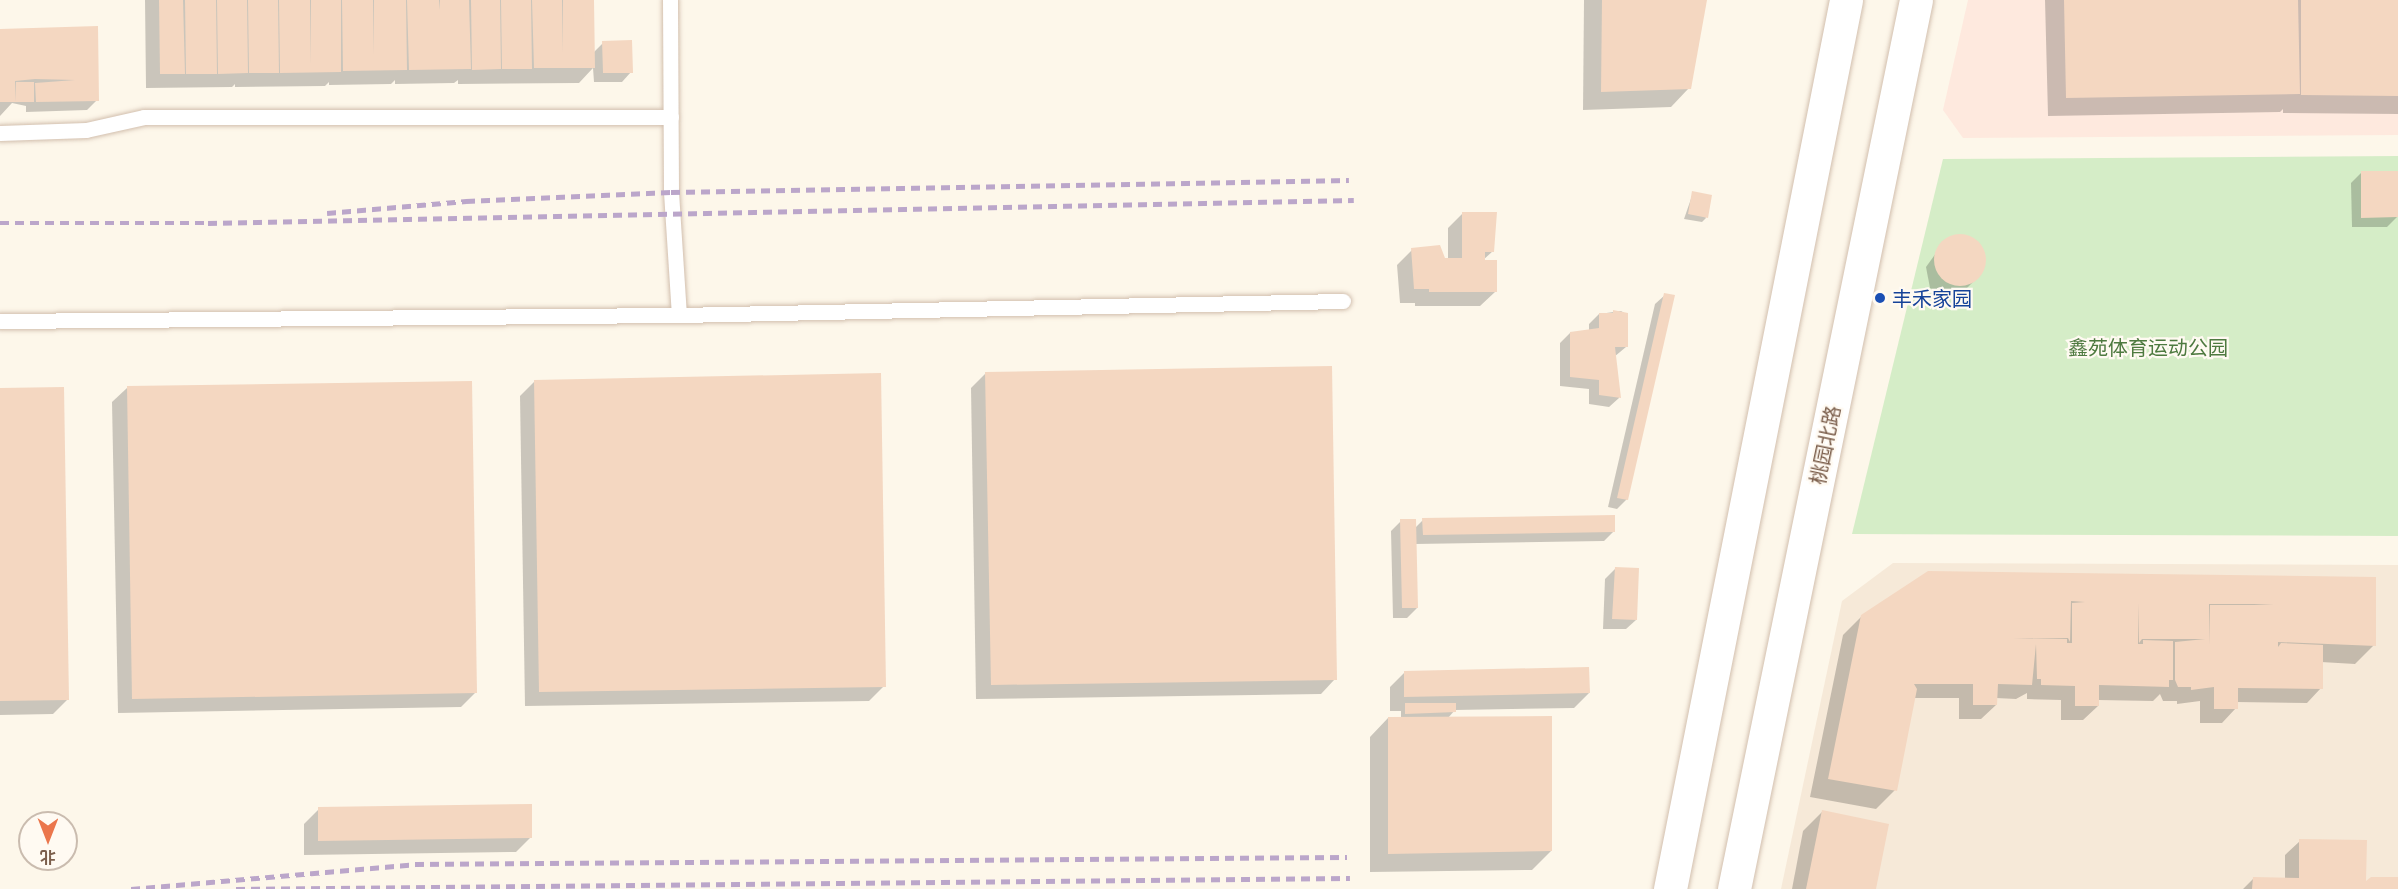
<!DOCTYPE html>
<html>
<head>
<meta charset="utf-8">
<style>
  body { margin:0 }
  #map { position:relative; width:2398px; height:889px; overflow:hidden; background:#fdf7ea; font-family:Quicksand,"Noto Sans SC",sans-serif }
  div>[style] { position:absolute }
  .residential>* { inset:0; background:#f6e9d8 }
  .commercial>* { inset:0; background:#fee9de }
  .green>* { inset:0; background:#d5edc7 }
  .shadow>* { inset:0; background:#0003 }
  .building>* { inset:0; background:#f4d7c1 }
  .round { border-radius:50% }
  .roads { filter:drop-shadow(0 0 2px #d2bfae) drop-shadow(0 0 2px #d2bfae) }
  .service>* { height:15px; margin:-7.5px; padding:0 7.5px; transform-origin:7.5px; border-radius:7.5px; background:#fff }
  .secondary>* { height:33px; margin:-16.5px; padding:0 16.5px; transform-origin:16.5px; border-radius:16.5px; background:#fff }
  .rail>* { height:4.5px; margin-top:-2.25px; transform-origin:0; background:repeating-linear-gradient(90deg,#bba6ca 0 9px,transparent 0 15px) }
  .dots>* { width:16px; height:16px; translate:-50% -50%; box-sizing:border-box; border:3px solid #fffaf2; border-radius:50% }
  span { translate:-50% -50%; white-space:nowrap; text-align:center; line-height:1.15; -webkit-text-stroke:4.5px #fffaf2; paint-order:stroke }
  .transit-label { font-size:20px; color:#164399 }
  .left { translate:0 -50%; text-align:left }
  .park-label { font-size:20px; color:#4e7a40 }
  .street-label { font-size:20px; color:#7b5e4b }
  .north { position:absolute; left:18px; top:811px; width:60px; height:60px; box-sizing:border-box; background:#fffaf2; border:2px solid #cabcaf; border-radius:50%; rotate:180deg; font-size:16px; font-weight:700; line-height:24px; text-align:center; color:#7b5e4b }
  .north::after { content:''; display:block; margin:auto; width:21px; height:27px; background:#eb764c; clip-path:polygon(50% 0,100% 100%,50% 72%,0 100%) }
</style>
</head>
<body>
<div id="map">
  <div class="residential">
    <i style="clip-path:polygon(1893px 563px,2398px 565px,2398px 889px,1781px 889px,1842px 601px)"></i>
  </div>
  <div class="commercial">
    <i style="clip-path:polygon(1968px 0,2398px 0,2398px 135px,1963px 138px,1943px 110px)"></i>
  </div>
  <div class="green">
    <i style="clip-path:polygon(2398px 156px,2398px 536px,1852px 534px,1943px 159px)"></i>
  </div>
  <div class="shadow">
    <i style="clip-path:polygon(145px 0,593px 0,594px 52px,603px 43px,631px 72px,622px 82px,594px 82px,593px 68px,579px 83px,458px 84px,458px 80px,454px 83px,395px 84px,395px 80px,391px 84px,329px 85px,329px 82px,325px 86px,235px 87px,235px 84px,232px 87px,146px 88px)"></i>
    <i style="clip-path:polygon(1584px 0,1706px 0,1689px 88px,1671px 107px,1583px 110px)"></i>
    <i style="clip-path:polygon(2045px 0,2398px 0,2398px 114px,2283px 113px,2283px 109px,2280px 112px,2048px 116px)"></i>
    <i style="clip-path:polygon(0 30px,31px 30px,97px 100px,87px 110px,26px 112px,26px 106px,12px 103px,0 116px)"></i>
    <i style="clip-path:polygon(2361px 173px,2397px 217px,2387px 227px,2352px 227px,2351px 183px)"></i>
    <i style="clip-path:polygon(1693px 193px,1706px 218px,1702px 222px,1684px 219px)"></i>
    <i style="clip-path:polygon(1463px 213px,1493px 251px,1482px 261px,1495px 292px,1480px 306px,1415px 306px,1415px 303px,1400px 303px,1397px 265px,1412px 250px,1448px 259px,1448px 228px)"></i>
    <i style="clip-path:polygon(1964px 236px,1979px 246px,1984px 261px,1976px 279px,1966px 289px,1955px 295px,1942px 295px,1930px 288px,1926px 267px,1944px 242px)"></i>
    <i style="clip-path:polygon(1665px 295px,1627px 499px,1617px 509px,1608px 507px,1655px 304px)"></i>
    <i style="clip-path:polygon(1621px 311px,1626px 314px,1626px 347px,1614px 357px,1619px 398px,1609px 407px,1589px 404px,1589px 389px,1560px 386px,1560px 343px,1570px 333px,1589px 331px,1589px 324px,1599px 314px)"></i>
    <i style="clip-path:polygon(986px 373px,1335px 679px,1321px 694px,976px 699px,971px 388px)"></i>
    <i style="clip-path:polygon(535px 381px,884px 686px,869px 701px,525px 706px,520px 396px)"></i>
    <i style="clip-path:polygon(127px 388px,476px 692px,461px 707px,118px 713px,112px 402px)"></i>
    <i style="clip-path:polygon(0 390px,68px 699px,53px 714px,0 715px)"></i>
    <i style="clip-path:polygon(1423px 520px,1614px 531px,1604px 541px,1415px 544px,1417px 608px,1407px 618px,1393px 618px,1391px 531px,1401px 521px,1415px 528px)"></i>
    <i style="clip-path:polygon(1615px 569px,1636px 620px,1626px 629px,1603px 629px,1605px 579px)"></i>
    <i style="clip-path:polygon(2375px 578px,2374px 645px,2355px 664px,2321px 662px,2321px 688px,2307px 703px,2236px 702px,2236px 708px,2222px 723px,2200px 723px,2200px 701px,2177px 704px,2177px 701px,2163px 701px,2160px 694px,2153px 701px,2098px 700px,2098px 706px,2083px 720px,2061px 720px,2061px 700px,2027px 699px,2027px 693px,2016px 699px,1996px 698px,1996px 705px,1981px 719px,1959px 719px,1959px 698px,1914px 698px,1895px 790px,1876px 809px,1810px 797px,1843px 635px,1862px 616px)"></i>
    <i style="clip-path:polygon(1405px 672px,1589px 693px,1574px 708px,1455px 710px,1448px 718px,1551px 851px,1532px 870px,1370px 872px,1370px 737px,1388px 718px,1401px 718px,1401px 711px,1390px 711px,1390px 687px)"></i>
    <i style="clip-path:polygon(319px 809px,531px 837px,516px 852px,304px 855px,304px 824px)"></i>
    <i style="clip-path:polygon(1822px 812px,1874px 889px,1792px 889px,1803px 831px)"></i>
    <i style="clip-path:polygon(2300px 841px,2365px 884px,2398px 879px,2398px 889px,2243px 889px,2253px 879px,2285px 879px,2285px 855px)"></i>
  </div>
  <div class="building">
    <i style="clip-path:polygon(159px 0,183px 0,185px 74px,160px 74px)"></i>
    <i style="clip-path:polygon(185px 0,216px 0,217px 74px,186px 74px)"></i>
    <i style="clip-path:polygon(217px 0,247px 0,248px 73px,218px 74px)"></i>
    <i style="clip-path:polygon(248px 0,278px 0,279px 73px,249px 73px)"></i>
    <i style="clip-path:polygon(279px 0,310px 0,311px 65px,311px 0,341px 0,341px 72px,280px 73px)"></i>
    <i style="clip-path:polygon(342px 0,373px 0,374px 55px,374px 0,406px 0,407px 70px,343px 71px)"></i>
    <i style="clip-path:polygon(407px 0,439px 0,439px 10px,440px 0,469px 0,471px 69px,409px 70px)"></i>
    <i style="clip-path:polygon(471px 0,500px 0,501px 69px,472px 70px)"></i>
    <i style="clip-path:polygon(501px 0,531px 0,532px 69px,502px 69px)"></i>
    <i style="clip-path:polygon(532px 0,562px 0,563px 53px,563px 0,594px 0,595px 68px,534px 68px)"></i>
    <i style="clip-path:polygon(1602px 0,1707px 0,1691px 89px,1601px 92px)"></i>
    <i style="clip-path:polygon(2064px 0,2298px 0,2300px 94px,2066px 98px)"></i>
    <i style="clip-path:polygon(2301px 0,2398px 0,2398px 96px,2301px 95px)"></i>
    <i style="clip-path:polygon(98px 26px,99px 101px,36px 102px,35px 83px,75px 80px,35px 79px,15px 81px,16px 102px,0 102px,0 29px)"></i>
    <i style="clip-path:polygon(632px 40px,633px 73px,603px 73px,602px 41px)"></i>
    <i style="clip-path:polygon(16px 82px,34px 82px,34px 102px,16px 102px)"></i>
    <i style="clip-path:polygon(2361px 171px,2398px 171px,2398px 217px,2361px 218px)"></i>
    <i style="clip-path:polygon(1692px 191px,1712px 195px,1708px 218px,1688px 214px)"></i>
    <i style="clip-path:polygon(1462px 212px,1497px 212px,1494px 252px,1485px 252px,1485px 260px,1497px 260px,1497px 292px,1429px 292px,1429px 289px,1414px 289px,1411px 248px,1440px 245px,1445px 258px,1462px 258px)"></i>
    <i class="round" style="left:1934px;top:234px;width:52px;height:52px"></i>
    <i style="clip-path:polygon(1664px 293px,1675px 295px,1628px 500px,1617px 498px)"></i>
    <i style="clip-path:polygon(1613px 310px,1628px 313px,1628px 347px,1615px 347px,1621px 398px,1599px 395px,1599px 380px,1570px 377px,1570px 332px,1599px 328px,1599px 313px,1613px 313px)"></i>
    <i style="clip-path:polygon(1332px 366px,1337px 680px,991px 685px,985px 372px)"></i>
    <i style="clip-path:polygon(881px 373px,886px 687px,539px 692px,534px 380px)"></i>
    <i style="clip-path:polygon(472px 381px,477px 693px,132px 699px,127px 386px)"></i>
    <i style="clip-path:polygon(64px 387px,69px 700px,0 701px,0 388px)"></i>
    <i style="clip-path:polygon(1615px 515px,1615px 532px,1423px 535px,1422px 518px)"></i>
    <i style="clip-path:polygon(1400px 519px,1416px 519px,1418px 608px,1402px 608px)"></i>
    <i style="clip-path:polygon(1615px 567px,1639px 568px,1637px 620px,1612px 619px)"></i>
    <i style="clip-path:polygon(evenodd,1928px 571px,2376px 577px,2376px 646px,2278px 642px,2278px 605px,2278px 647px,2281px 643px,2323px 645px,2323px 689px,2238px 688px,2238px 709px,2214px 709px,2214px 687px,2191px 690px,2191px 687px,2178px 687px,2175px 680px,2175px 642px,2205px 639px,2142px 639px,2139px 643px,2139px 603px,2138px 644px,2143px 644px,2143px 640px,2173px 641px,2173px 680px,2169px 680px,2169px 687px,2099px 685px,2099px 706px,2075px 706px,2075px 686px,2041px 685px,2041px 679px,2037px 679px,2036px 644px,2032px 685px,1998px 684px,1997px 705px,1973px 705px,1973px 684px,1914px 684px,1917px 689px,1897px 791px,1828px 779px,1861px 615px,1928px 571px,2071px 601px,2085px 602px,2072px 603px,2072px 643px,2067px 643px,2067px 639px,2013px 639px,2068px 638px,2070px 642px,2071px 601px,1928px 571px,2209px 604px,2254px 604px,2274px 605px,2210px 605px,2209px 645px,2209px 604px)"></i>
    <i style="clip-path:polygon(1589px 667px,1590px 693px,1404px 697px,1404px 671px)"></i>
    <i style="clip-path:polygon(1405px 703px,1456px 703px,1456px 712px,1405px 714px)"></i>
    <i style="clip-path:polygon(1552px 716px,1552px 851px,1388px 854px,1388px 717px)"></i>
    <i style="clip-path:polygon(532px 804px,532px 838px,318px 841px,318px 807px)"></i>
    <i style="clip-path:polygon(1822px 810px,1889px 824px,1876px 889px,1806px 889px)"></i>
    <i style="clip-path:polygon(2299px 839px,2367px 840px,2366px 881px,2371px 877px,2398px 877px,2398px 889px,2252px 889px,2253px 877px,2299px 878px)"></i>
  </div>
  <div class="roads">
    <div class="service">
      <i style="left:670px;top:0;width:192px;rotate:89.7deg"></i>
      <i style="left:671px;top:192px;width:123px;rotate:86.3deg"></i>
      <i style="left:0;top:133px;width:86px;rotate:-2deg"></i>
      <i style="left:86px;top:130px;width:59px;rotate:-12.6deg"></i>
      <i style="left:144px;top:117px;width:527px"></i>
      <i style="left:0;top:321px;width:679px;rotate:-0.51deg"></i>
      <i style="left:679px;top:315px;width:664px;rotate:-1.21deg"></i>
    </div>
    <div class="secondary">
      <i style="left:1670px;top:889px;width:906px;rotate:-78.8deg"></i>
      <i style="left:1734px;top:889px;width:907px;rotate:-78.43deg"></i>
    </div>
  </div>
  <div class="rail">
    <i style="left:327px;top:213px;width:140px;rotate:-4.9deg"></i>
    <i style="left:466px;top:201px;width:205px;rotate:-2.5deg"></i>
    <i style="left:671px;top:192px;width:678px;rotate:-1.01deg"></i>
    <i style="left:0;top:223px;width:208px"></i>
    <i style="left:208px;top:223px;width:1146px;rotate:-1.15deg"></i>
    <i style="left:131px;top:889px;width:285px;rotate:-5deg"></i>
    <i style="left:415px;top:864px;width:932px;rotate:-0.43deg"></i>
    <i style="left:236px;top:889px;width:1114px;rotate:-0.57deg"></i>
  </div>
  <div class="dots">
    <i style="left:1880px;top:298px;background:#1a4fb4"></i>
  </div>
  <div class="transit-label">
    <span class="left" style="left:1892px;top:298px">丰禾家园</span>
  </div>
  <div class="park-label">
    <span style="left:2148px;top:347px">鑫苑体育运动公园</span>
  </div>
  <div class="street-label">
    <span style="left:1825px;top:445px;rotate:-78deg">桃园北路</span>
  </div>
  <div class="north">北</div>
</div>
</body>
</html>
